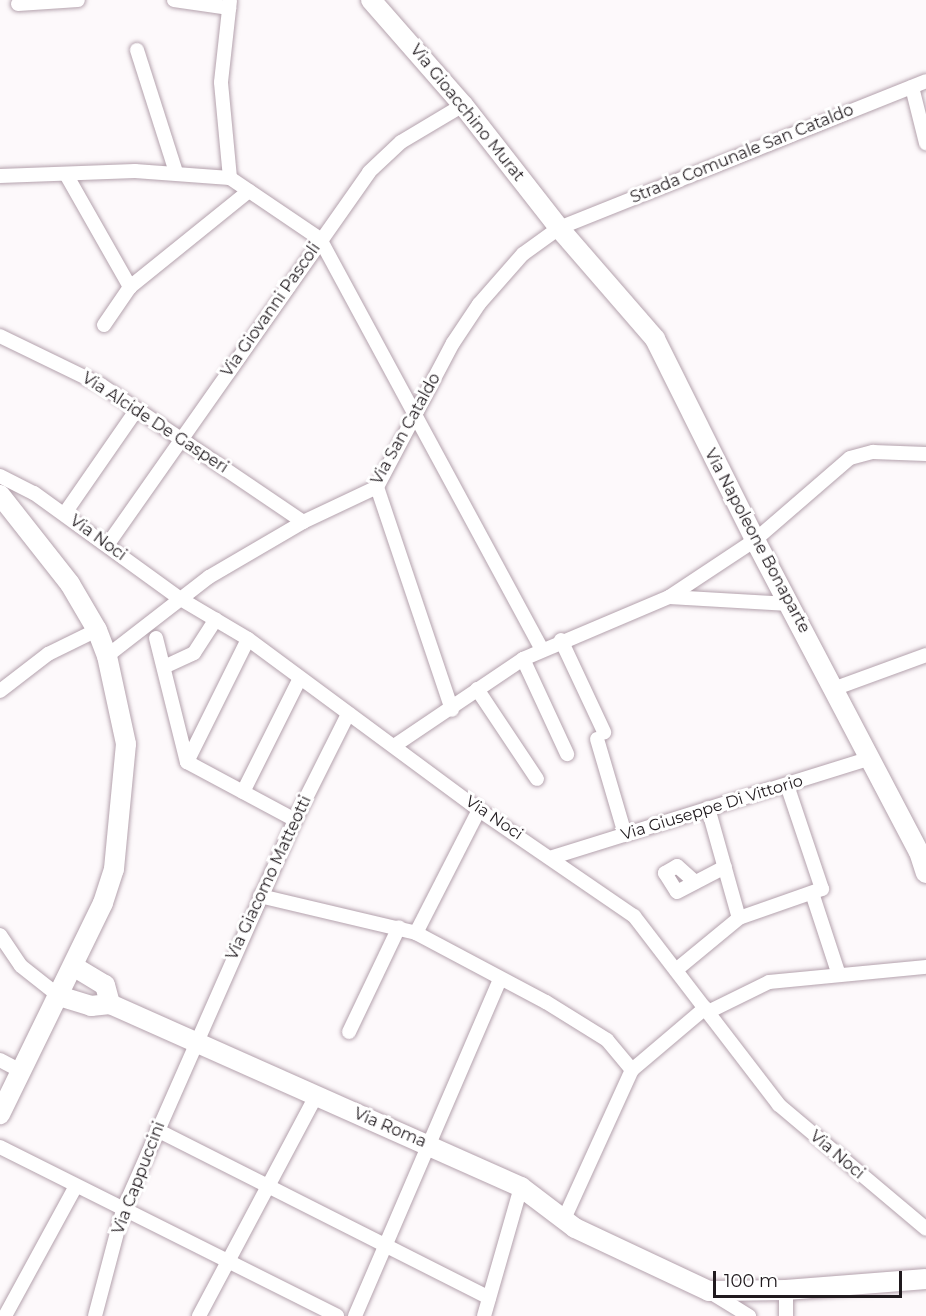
<!DOCTYPE html>
<html>
<head>
<meta charset="utf-8">
<style>
  body { margin:0 }
  #map { position:relative; width:926px; height:1316px; overflow:hidden; background:#fdf9fb; font-family:Montserrat,sans-serif }
  div>[style] { position:absolute }
  .roads { filter:drop-shadow(0 0 2px #b4a2ad) drop-shadow(0 0 2px #b4a2ad) }
  .street>* { height:14px; margin:-7px; padding:0 7px; transform-origin:7px; border-radius:7px; background:#fff }
  .secondary>* { height:20px; margin:-10px; padding:0 10px; transform-origin:10px; border-radius:10px; background:#fff }
  span { translate:-50% -50%; white-space:nowrap; text-align:center; line-height:1.15; -webkit-text-stroke:6px #fff; paint-order:stroke }
  .street-label { font-size:16px; color:#201a1e }
  .scale { position:absolute; left:713px; top:1271px; width:189px; height:27px; box-sizing:border-box; border:3px solid #201a1e; border-top:0; padding-left:8px; font-size:18px; line-height:21px; white-space:nowrap; color:#201a1e; -webkit-text-stroke:4px #fff; paint-order:stroke }
</style>
</head>
<body>
<div id="map">
  <div class="roads">
    <div class="street">
      <i style="left:174px;top:0;width:56px;rotate:8.3deg"></i>
      <i style="left:18px;top:4px;width:60px;rotate:-3.8deg"></i>
      <i style="left:137px;top:50px;width:128px;rotate:72.3deg"></i>
      <i style="left:912px;top:87px;width:58px;rotate:76deg"></i>
      <i style="left:0;top:176px;width:135px;rotate:-2.1deg"></i>
      <i style="left:135px;top:171px;width:95px;rotate:4.2deg"></i>
      <i style="left:230px;top:178px;width:109px;rotate:34.1deg"></i>
      <i style="left:320px;top:239px;width:466px;rotate:61.6deg"></i>
      <i style="left:67px;top:176px;width:128px;rotate:60.4deg"></i>
      <i style="left:230px;top:178px;width:96px;rotate:-95.4deg"></i>
      <i style="left:221px;top:82px;width:82px;rotate:-83.7deg"></i>
      <i style="left:104px;top:325px;width:46px;rotate:-55.6deg"></i>
      <i style="left:130px;top:287px;width:153px;rotate:-38.9deg"></i>
      <i style="left:0;top:336px;width:112px;rotate:25.9deg"></i>
      <i style="left:101px;top:385px;width:244px;rotate:34.1deg"></i>
      <i style="left:0;top:476px;width:38px;rotate:27deg"></i>
      <i style="left:34px;top:493px;width:179px;rotate:35.9deg"></i>
      <i style="left:179px;top:598px;width:80px;rotate:30.7deg"></i>
      <i style="left:248px;top:639px;width:287px;rotate:36.5deg"></i>
      <i style="left:479px;top:810px;width:188px;rotate:34.4deg"></i>
      <i style="left:634px;top:916px;width:238px;rotate:52.5deg"></i>
      <i style="left:779px;top:1105px;width:192px;rotate:40.1deg"></i>
      <i style="left:377px;top:487px;width:235px;rotate:71.4deg"></i>
      <i style="left:65px;top:513px;width:126px;rotate:-55.3deg"></i>
      <i style="left:108px;top:544px;width:454px;rotate:-54.9deg"></i>
      <i style="left:369px;top:172px;width:44px;rotate:-43.2deg"></i>
      <i style="left:401px;top:142px;width:72px;rotate:-30.8deg"></i>
      <i style="left:789px;top:604px;width:120px;rotate:-176.7deg"></i>
      <i style="left:669px;top:597px;width:103px;rotate:-33.5deg"></i>
      <i style="left:755px;top:540px;width:125px;rotate:-40.8deg"></i>
      <i style="left:850px;top:458px;width:24px;rotate:-15deg"></i>
      <i style="left:873px;top:452px;width:53px;rotate:2.2deg"></i>
      <i style="left:156px;top:638px;width:128px;rotate:76deg"></i>
      <i style="left:561px;top:640px;width:102px;rotate:64.9deg"></i>
      <i style="left:107px;top:656px;width:129px;rotate:-37.8deg"></i>
      <i style="left:209px;top:577px;width:109px;rotate:-30.3deg"></i>
      <i style="left:303px;top:522px;width:82px;rotate:-25.3deg"></i>
      <i style="left:377px;top:487px;width:163px;rotate:-62.2deg"></i>
      <i style="left:453px;top:343px;width:47px;rotate:-56.3deg"></i>
      <i style="left:479px;top:304px;width:67px;rotate:-48.7deg"></i>
      <i style="left:523px;top:254px;width:44px;rotate:-35.8deg"></i>
      <i style="left:559px;top:228px;width:395px;rotate:-21.8deg"></i>
      <i style="left:523px;top:659px;width:105px;rotate:65.1deg"></i>
      <i style="left:164px;top:667px;width:33px;rotate:-25deg"></i>
      <i style="left:194px;top:653px;width:40px;rotate:-57.1deg"></i>
      <i style="left:836px;top:688px;width:96px;rotate:-20.1deg"></i>
      <i style="left:477px;top:689px;width:108px;rotate:56.3deg"></i>
      <i style="left:0;top:691px;width:61px;rotate:-37.6deg"></i>
      <i style="left:48px;top:654px;width:55px;rotate:-26.1deg"></i>
      <i style="left:597px;top:739px;width:99px;rotate:73.6deg"></i>
      <i style="left:394px;top:746px;width:156px;rotate:-34deg"></i>
      <i style="left:523px;top:659px;width:159px;rotate:-23deg"></i>
      <i style="left:187px;top:762px;width:137px;rotate:-63.6deg"></i>
      <i style="left:187px;top:762px;width:123px;rotate:28.2deg"></i>
      <i style="left:243px;top:792px;width:127px;rotate:-63.4deg"></i>
      <i style="left:708px;top:808px;width:114px;rotate:74.3deg"></i>
      <i style="left:553px;top:857px;width:333px;rotate:-17.3deg"></i>
      <i style="left:695px;top:882px;width:24px;rotate:-138deg"></i>
      <i style="left:677px;top:866px;width:14px;rotate:150deg"></i>
      <i style="left:665px;top:873px;width:22px;rotate:58deg"></i>
      <i style="left:677px;top:892px;width:54px;rotate:-27.5deg"></i>
      <i style="left:812px;top:893px;width:86px;rotate:71.8deg"></i>
      <i style="left:260px;top:896px;width:160px;rotate:13.3deg"></i>
      <i style="left:416px;top:933px;width:147px;rotate:28deg"></i>
      <i style="left:546px;top:1002px;width:72px;rotate:31.9deg"></i>
      <i style="left:607px;top:1040px;width:39px;rotate:50deg"></i>
      <i style="left:416px;top:933px;width:138px;rotate:-62.9deg"></i>
      <i style="left:0;top:935px;width:37px;rotate:56deg"></i>
      <i style="left:21px;top:966px;width:48px;rotate:38.3deg"></i>
      <i style="left:676px;top:970px;width:82px;rotate:-39.5deg"></i>
      <i style="left:739px;top:918px;width:88px;rotate:-19.3deg"></i>
      <i style="left:822px;top:889px;width:110px;rotate:-108.6deg"></i>
      <i style="left:708px;top:1012px;width:68px;rotate:-26.2deg"></i>
      <i style="left:769px;top:982px;width:158px;rotate:-5.5deg"></i>
      <i style="left:349px;top:1032px;width:116px;rotate:-64.5deg"></i>
      <i style="left:0;top:1060px;width:24px;rotate:28deg"></i>
      <i style="left:157px;top:1130px;width:372px;rotate:26.8deg"></i>
      <i style="left:0;top:1147px;width:377px;rotate:26.6deg"></i>
      <i style="left:564px;top:1219px;width:164px;rotate:-65.5deg"></i>
      <i style="left:632px;top:1070px;width:96px;rotate:-40.3deg"></i>
      <i style="left:786px;top:1290px;width:26px;rotate:90deg"></i>
      <i style="left:710px;top:1292px;width:46px;rotate:31.6deg"></i>
      <i style="left:5px;top:1316px;width:148px;rotate:-61.4deg"></i>
      <i style="left:95px;top:1316px;width:110px;rotate:-75.2deg"></i>
      <i style="left:123px;top:1210px;width:426px;rotate:-66.2deg"></i>
      <i style="left:295px;top:820px;width:119px;rotate:-63.4deg"></i>
      <i style="left:199px;top:1316px;width:249px;rotate:-62deg"></i>
      <i style="left:355px;top:1316px;width:367px;rotate:-66.7deg"></i>
      <i style="left:484px;top:1316px;width:134px;rotate:-74deg"></i>
    </div>
    <div class="secondary">
      <i style="left:371px;top:0;width:140px;rotate:48.8deg"></i>
      <i style="left:463px;top:105px;width:156px;rotate:52deg"></i>
      <i style="left:559px;top:228px;width:147px;rotate:49.1deg"></i>
      <i style="left:655px;top:339px;width:225px;rotate:63.5deg"></i>
      <i style="left:755px;top:540px;width:352px;rotate:62.3deg"></i>
      <i style="left:919px;top:852px;width:22px;rotate:72deg"></i>
      <i style="left:0;top:495px;width:113px;rotate:51.8deg"></i>
      <i style="left:70px;top:584px;width:53px;rotate:59.6deg"></i>
      <i style="left:97px;top:630px;width:28px;rotate:69deg"></i>
      <i style="left:107px;top:656px;width:90px;rotate:77.8deg"></i>
      <i style="left:126px;top:744px;width:126px;rotate:95.5deg"></i>
      <i style="left:114px;top:869px;width:36px;rotate:108deg"></i>
      <i style="left:103px;top:903px;width:235px;rotate:116deg"></i>
      <i style="left:73px;top:966px;width:37px;rotate:31deg"></i>
      <i style="left:105px;top:985px;width:20px;rotate:75deg"></i>
      <i style="left:59px;top:996px;width:34px;rotate:17deg"></i>
      <i style="left:91px;top:1006px;width:19px;rotate:-6deg"></i>
      <i style="left:110px;top:1004px;width:450px;rotate:24deg"></i>
      <i style="left:521px;top:1187px;width:68px;rotate:37.2deg"></i>
      <i style="left:575px;top:1228px;width:148px;rotate:25.2deg"></i>
      <i style="left:709px;top:1291px;width:77px;rotate:-0.7deg"></i>
      <i style="left:786px;top:1290px;width:140px;rotate:-4.5deg"></i>
    </div>
  </div>
  <div class="street-label">
    <span style="left:467px;top:113px;rotate:51deg">Via Gioacchino Murat</span>
    <span style="left:742px;top:154px;rotate:-22deg">Strada Comunale San Cataldo</span>
    <span style="left:271px;top:310px;rotate:-55deg">Via Giovanni Pascoli</span>
    <span style="left:155px;top:423px;rotate:33deg">Via Alcide De Gasperi</span>
    <span style="left:406px;top:429px;rotate:-61deg">Via San Cataldo</span>
    <span style="left:98px;top:538px;rotate:36deg">Via Noci</span>
    <span style="left:757px;top:541px;rotate:62deg">Via Napoleone Bonaparte</span>
    <span style="left:712px;top:808px;rotate:-17deg">Via Giuseppe Di Vittorio</span>
    <span style="left:494px;top:818px;rotate:34deg">Via Noci</span>
    <span style="left:269px;top:878px;rotate:-65deg">Via Giacomo Matteotti</span>
    <span style="left:390px;top:1128px;rotate:23deg">Via Roma</span>
    <span style="left:837px;top:1155px;rotate:40deg">Via Noci</span>
    <span style="left:139px;top:1178px;rotate:-69deg">Via Cappuccini</span>
  </div>
  <div class="scale">100 m</div>
</div>
</body>
</html>
